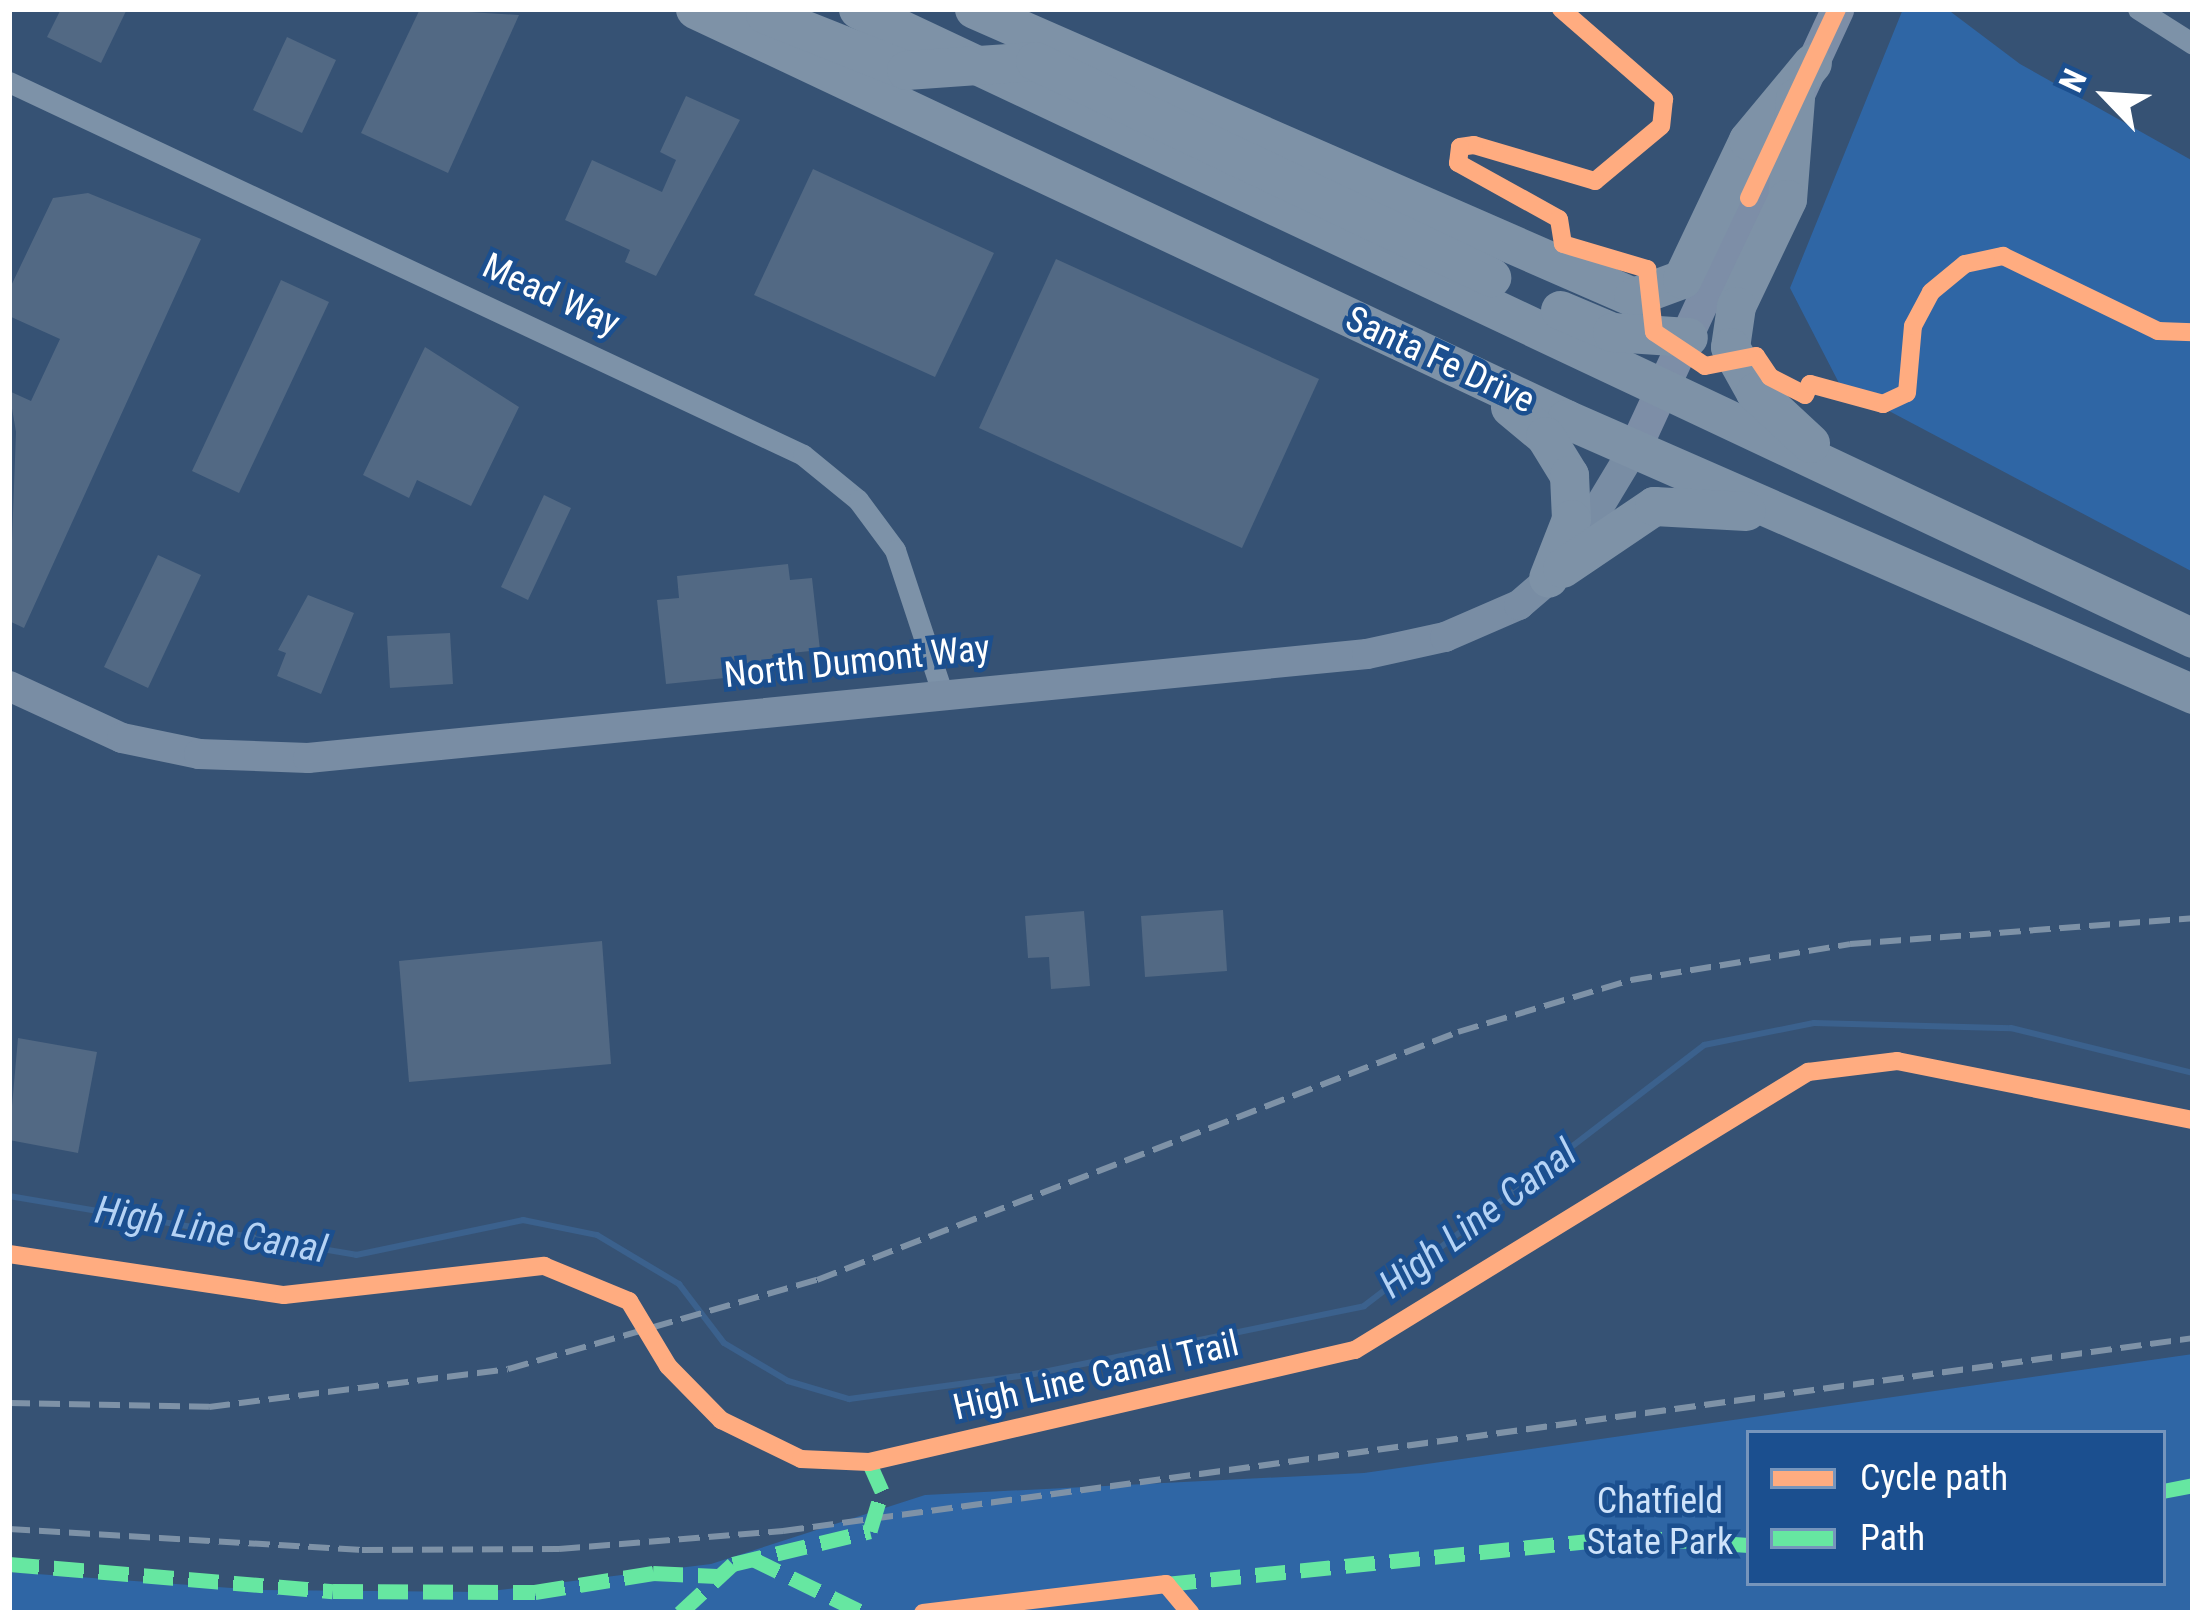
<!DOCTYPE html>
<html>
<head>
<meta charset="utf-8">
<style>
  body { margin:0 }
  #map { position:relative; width:2202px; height:1622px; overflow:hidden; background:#365274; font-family:"Roboto Condensed",sans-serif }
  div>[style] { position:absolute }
  .green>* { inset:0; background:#2f66a5 }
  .stream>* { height:6px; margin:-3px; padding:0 3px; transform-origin:3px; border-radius:3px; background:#3b618d }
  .building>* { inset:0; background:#526984 }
  .street>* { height:21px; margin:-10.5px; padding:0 10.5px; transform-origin:10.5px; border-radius:10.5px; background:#7d92a8 }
  .secondary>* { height:30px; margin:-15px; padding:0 15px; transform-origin:15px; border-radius:15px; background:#798da4 }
  .primary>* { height:33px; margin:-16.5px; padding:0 16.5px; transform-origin:16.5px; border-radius:16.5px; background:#7d8ea7 }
  .highway>* { height:39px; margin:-19.5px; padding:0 19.5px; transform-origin:19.5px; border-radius:19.5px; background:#7e92a7 }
  .rail>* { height:6px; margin-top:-3px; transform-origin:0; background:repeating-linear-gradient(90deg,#7e92a7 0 21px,transparent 0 30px) }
  .quiet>* { height:15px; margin-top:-7.5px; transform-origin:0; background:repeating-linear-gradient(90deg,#66e7a1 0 30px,transparent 0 45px) }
  .cycleway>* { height:18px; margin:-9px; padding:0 9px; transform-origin:9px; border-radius:9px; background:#ffac80 }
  span { translate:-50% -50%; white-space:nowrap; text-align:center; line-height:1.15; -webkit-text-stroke:9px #1b4f8f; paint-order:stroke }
  .street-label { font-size:36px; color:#fff }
  .park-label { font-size:36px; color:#cfe3fa }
  .water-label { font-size:39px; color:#b5d3f5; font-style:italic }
  .frame { position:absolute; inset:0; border:12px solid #fff; pointer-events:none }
  .legend { position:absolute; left:1746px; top:1430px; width:420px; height:156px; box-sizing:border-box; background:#1b4f8f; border:3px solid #7695bc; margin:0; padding:15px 21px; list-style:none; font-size:36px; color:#fff }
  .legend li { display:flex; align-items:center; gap:24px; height:60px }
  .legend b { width:60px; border:3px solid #7695bc }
  .north { position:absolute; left:2046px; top:36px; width:120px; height:120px; -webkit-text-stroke:9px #1b4f8f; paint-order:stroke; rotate:295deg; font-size:33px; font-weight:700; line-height:48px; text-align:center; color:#fff }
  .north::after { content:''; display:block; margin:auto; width:42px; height:54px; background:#fff; clip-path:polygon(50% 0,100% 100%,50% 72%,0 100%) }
</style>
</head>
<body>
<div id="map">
  <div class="green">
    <i style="clip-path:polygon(1903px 9px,1947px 9px,2020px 64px,2193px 161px,2193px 572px,1840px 385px,1790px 288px)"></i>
    <i style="clip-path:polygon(evenodd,2193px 1354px,2193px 1613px,9px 1613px,9px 1572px,261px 1590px,483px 1592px,711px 1564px,925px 1495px,1364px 1473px,2193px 1354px,1749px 1433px,2163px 1433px,2163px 1583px,1749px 1583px,1749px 1433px)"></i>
  </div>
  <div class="stream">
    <i style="left:9px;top:1196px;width:352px;rotate:9.6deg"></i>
    <i style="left:356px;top:1255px;width:171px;rotate:-11.8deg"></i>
    <i style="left:523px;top:1220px;width:76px;rotate:11.5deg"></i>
    <i style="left:597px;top:1235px;width:96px;rotate:30.9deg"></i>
    <i style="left:679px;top:1284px;width:74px;rotate:52.7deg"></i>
    <i style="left:724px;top:1343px;width:74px;rotate:30.7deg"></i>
    <i style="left:788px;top:1381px;width:64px;rotate:16.4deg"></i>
    <i style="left:849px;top:1399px;width:187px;rotate:-7.7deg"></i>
    <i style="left:1034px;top:1374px;width:337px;rotate:-11.6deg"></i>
    <i style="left:1364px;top:1306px;width:429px;rotate:-37.5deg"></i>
    <i style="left:1704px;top:1045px;width:112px;rotate:-11.3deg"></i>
    <i style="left:1814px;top:1023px;width:197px;rotate:1.5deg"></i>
    <i style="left:2011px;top:1028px;width:187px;rotate:13.9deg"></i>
  </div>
  <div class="building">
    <i style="clip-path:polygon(61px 9px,127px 9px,101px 63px,47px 37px)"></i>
    <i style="clip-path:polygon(420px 9px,519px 15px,448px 173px,361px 133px)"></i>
    <i style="clip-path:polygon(287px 37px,336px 60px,302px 133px,253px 110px)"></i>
    <i style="clip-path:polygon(686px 96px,740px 120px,656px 276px,625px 262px,630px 250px,565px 220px,592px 160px,662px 192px,676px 160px,660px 152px)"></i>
    <i style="clip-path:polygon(813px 169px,994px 253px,935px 377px,754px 295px)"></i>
    <i style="clip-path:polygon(88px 193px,201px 239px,24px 628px,9px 621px,16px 432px,9px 391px,31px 401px,60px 339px,9px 316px,9px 290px,53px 198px)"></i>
    <i style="clip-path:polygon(1056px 259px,1319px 379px,1242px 548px,979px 428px)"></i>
    <i style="clip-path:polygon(281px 280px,329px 302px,239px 493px,192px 471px)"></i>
    <i style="clip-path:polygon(425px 347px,519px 407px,471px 506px,417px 480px,409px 498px,363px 475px)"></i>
    <i style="clip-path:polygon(544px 495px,571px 508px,528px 600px,501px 587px)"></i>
    <i style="clip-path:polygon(158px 555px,201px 575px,148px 688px,104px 667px)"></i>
    <i style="clip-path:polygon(788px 564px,790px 580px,812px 578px,820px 650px,772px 655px,774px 673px,666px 684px,657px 600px,679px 598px,677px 576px)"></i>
    <i style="clip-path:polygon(308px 595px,354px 613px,321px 694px,277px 676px,286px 653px,278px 650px)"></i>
    <i style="clip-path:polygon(450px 633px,453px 684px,390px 688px,387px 636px)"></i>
    <i style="clip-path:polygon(1223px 910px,1227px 971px,1145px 977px,1141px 916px)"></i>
    <i style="clip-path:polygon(1084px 911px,1090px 986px,1051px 989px,1049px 957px,1028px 958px,1025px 916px)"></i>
    <i style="clip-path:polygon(602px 941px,611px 1064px,409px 1082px,399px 961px)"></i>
    <i style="clip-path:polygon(18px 1038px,97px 1052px,78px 1153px,9px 1140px)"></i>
  </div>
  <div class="street">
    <i style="left:2138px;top:9px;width:65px;rotate:32.5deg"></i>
    <i style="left:9px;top:82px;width:877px;rotate:25.16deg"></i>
    <i style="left:803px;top:455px;width:71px;rotate:39.3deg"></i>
    <i style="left:858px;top:500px;width:62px;rotate:53.5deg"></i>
    <i style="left:895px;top:550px;width:150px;rotate:71.7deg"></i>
  </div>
  <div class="secondary">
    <i style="left:9px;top:686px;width:124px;rotate:24.7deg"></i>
    <i style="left:122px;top:738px;width:79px;rotate:11.7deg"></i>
    <i style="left:199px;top:754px;width:109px;rotate:2.1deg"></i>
    <i style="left:308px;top:758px;width:1064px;rotate:-5.61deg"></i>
    <i style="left:1367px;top:654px;width:80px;rotate:-12.3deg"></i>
    <i style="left:1445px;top:637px;width:81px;rotate:-23.4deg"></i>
    <i style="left:1519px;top:605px;width:57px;rotate:-40.7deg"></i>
    <i style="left:1562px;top:568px;width:141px;rotate:-58.9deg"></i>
  </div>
  <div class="primary">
    <i style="left:1635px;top:447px;width:482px;rotate:-65.2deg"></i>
  </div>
  <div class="highway">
    <i style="left:695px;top:9px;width:963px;rotate:25.21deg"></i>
    <i style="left:1566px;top:419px;width:685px;rotate:23.68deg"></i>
    <i style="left:858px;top:9px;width:1476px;rotate:25.23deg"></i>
    <i style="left:974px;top:9px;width:719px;rotate:23.61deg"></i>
    <i style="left:1633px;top:297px;width:52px;rotate:-20.2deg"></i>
    <i style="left:1682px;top:279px;width:154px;rotate:-64.6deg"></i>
    <i style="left:1748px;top:140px;width:100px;rotate:-50.3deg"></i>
    <i style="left:765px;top:14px;width:152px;rotate:21.7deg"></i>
    <i style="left:906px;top:70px;width:129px;rotate:-4deg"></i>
    <i style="left:1035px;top:61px;width:505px;rotate:25.35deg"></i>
    <i style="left:1795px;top:98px;width:101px;rotate:94.5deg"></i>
    <i style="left:1787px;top:199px;width:119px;rotate:115.5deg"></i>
    <i style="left:1736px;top:306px;width:41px;rotate:98.3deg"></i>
    <i style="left:1730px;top:347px;width:51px;rotate:60.9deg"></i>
    <i style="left:1755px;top:392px;width:75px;rotate:42.8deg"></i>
    <i style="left:1560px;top:310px;width:56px;rotate:22.9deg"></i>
    <i style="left:1612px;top:332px;width:76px;rotate:3.8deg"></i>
    <i style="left:1510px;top:407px;width:45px;rotate:39.6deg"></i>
    <i style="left:1545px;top:436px;width:46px;rotate:58.4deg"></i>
    <i style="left:1569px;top:475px;width:44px;rotate:87.4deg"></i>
    <i style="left:1571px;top:519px;width:63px;rotate:111.3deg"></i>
    <i style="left:1562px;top:568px;width:111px;rotate:-34deg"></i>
    <i style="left:1654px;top:506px;width:92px;rotate:3.1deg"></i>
  </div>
  <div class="rail">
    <i style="left:9px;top:1403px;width:200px;rotate:1.1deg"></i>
    <i style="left:209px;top:1407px;width:301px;rotate:-7.2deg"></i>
    <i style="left:508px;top:1369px;width:322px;rotate:-16.1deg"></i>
    <i style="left:817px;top:1280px;width:687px;rotate:-21.15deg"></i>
    <i style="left:1458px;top:1032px;width:181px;rotate:-16.7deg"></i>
    <i style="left:1631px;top:980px;width:222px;rotate:-9.3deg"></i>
    <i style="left:1850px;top:944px;width:344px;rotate:-4.3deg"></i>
    <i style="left:9px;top:1529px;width:354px;rotate:3.4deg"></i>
    <i style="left:362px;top:1550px;width:197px;rotate:-0.3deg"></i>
    <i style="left:559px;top:1549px;width:225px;rotate:-4.6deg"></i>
    <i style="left:783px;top:1531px;width:1423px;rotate:-7.79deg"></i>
  </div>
  <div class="quiet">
    <i style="left:2163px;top:1491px;width:31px;rotate:-11deg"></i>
    <i style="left:751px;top:1558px;width:126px;rotate:26deg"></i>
    <i style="left:9px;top:1564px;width:325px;rotate:4.8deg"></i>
    <i style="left:333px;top:1591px;width:202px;rotate:0.3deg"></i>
    <i style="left:535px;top:1592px;width:120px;rotate:-9.1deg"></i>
    <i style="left:653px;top:1573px;width:64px;rotate:2.7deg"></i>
    <i style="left:1166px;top:1584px;width:468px;rotate:-5.8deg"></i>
    <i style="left:1632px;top:1537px;width:117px;rotate:3.9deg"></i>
    <i style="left:680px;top:1613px;width:72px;rotate:-42.8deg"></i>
    <i style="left:733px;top:1564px;width:141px;rotate:-13.5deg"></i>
    <i style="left:870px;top:1531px;width:42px;rotate:-73.3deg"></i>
    <i style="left:882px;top:1491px;width:32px;rotate:-114deg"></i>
  </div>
  <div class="cycleway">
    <i style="left:1561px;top:9px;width:137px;rotate:41.1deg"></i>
    <i style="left:1664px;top:99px;width:27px;rotate:96deg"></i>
    <i style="left:1661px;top:126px;width:86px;rotate:140.2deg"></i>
    <i style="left:1595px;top:181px;width:126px;rotate:-163.4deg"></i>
    <i style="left:1474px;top:145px;width:14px;rotate:172deg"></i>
    <i style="left:1460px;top:147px;width:16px;rotate:97deg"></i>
    <i style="left:1458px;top:163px;width:115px;rotate:29deg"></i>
    <i style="left:1559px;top:219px;width:25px;rotate:81deg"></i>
    <i style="left:1563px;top:244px;width:88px;rotate:16.6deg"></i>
    <i style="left:1647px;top:269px;width:63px;rotate:83.7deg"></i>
    <i style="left:1654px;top:332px;width:61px;rotate:33.7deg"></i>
    <i style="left:1705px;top:366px;width:52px;rotate:-11.1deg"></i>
    <i style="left:1756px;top:356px;width:25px;rotate:56deg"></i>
    <i style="left:1770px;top:377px;width:39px;rotate:27deg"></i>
    <i style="left:1805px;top:395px;width:12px;rotate:-66deg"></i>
    <i style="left:1810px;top:384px;width:76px;rotate:15.3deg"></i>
    <i style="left:1883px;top:404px;width:26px;rotate:-25deg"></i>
    <i style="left:1907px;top:393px;width:67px;rotate:-84.9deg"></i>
    <i style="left:1913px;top:326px;width:38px;rotate:-62deg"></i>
    <i style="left:1931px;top:292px;width:44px;rotate:-39.5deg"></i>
    <i style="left:1965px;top:264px;width:39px;rotate:-12deg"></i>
    <i style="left:2003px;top:256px;width:172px;rotate:25.8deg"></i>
    <i style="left:2158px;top:331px;width:35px;rotate:2deg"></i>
    <i style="left:1749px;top:198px;width:208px;rotate:-65deg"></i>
    <i style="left:9px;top:1254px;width:278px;rotate:8.5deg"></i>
    <i style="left:284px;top:1295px;width:262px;rotate:-6.4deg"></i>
    <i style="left:544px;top:1266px;width:92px;rotate:22.4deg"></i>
    <i style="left:629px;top:1301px;width:76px;rotate:59deg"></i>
    <i style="left:668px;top:1366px;width:76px;rotate:45.5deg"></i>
    <i style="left:721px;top:1420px;width:89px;rotate:26deg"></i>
    <i style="left:801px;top:1459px;width:68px;rotate:2.5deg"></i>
    <i style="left:869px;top:1462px;width:499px;rotate:-13deg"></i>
    <i style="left:1355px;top:1350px;width:532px;rotate:-31.54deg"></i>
    <i style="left:1808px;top:1072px;width:90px;rotate:-7deg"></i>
    <i style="left:1897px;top:1061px;width:302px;rotate:11.3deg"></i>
    <i style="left:923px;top:1613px;width:245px;rotate:-6.8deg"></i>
    <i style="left:1166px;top:1584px;width:38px;rotate:50deg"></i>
  </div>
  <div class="street-label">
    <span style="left:551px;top:295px;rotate:25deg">Mead Way</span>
    <span style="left:1440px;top:360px;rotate:25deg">Santa Fe Drive</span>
    <span style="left:857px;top:662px;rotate:-6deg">North Dumont Way</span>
    <span style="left:1096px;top:1376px;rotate:-13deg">High Line Canal Trail</span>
  </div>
  <div class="park-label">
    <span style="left:1660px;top:1522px">Chatfield<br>State Park</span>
  </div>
  <div class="water-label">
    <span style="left:1478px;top:1219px;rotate:-37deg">High Line Canal</span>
    <span style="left:211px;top:1230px;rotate:10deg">High Line Canal</span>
  </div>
  <div class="frame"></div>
  <ul class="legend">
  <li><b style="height:15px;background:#ffac80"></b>Cycle path</li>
  <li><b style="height:15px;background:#66e7a1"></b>Path</li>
  </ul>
  <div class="north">N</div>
</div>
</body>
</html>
